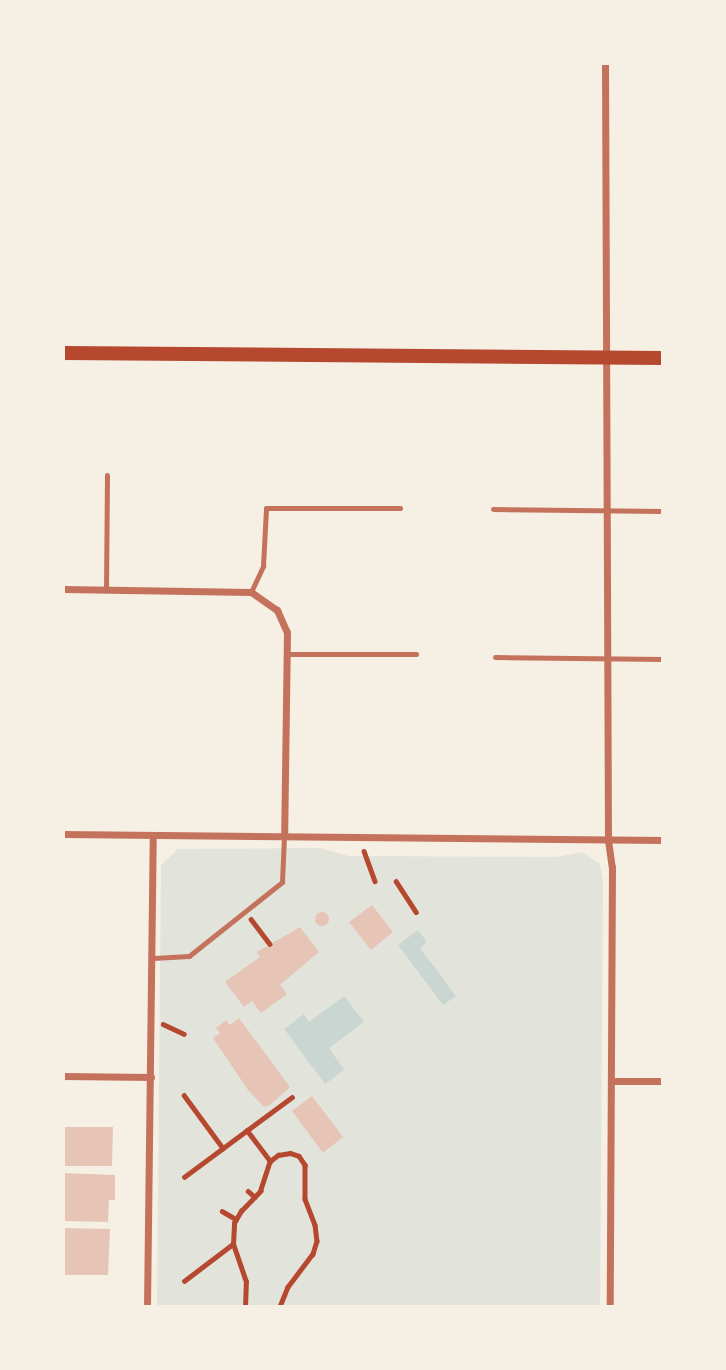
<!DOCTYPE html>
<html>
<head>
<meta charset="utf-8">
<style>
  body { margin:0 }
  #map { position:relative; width:726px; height:1370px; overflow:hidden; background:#f6efe4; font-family:"Public Sans",sans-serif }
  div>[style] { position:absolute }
  .green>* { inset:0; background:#e2e4dc }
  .water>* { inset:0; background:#c9d6d2 }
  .building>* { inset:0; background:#e6c5b7 }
  .round { border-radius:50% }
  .path>* { height:4.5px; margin:-2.25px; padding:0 2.25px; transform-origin:2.25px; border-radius:2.25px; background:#b5482f }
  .service>* { height:5px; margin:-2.5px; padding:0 2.5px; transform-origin:2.5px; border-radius:2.5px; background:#c5725c }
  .minor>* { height:7px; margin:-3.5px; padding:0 3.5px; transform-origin:3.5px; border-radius:3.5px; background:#c5725c }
  .secondary>* { height:14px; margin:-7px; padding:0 7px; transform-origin:7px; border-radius:7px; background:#b5482f }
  span { translate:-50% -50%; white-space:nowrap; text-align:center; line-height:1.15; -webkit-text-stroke:7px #f6efe4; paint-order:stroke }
  .frame { position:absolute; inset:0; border:65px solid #f6efe4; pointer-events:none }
</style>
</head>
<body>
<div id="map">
  <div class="green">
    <i style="clip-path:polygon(320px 848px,349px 856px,556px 857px,582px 852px,600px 864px,603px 881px,600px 1307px,157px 1307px,161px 865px,178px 849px)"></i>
  </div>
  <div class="water">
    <i style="clip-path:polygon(418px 930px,427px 942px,420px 948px,456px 996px,443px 1005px,398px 945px)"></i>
    <i style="clip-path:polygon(344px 996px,364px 1022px,329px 1048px,344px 1070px,325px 1084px,284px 1029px,304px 1014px,309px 1022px)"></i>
  </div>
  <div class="building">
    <i style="clip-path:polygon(372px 905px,393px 932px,371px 950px,349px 922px)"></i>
    <i class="round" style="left:315px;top:912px;width:14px;height:14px"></i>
    <i style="clip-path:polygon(300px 927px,319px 952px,280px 985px,287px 994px,261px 1013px,252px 1001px,244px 1007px,225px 982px,260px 957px,257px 952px)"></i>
    <i style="clip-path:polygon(239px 1018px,290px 1087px,270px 1105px,264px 1107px,248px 1090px,213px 1038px,220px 1033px,216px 1028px,226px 1020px,230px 1025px)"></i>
    <i style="clip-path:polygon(312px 1096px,343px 1137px,323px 1153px,292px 1111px)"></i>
    <i style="clip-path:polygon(63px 1127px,113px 1127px,112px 1166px,63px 1166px)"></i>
    <i style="clip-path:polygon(63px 1173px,115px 1175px,115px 1200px,109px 1200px,108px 1222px,63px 1221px)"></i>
    <i style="clip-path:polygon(63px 1228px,110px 1229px,108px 1275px,63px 1275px)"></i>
  </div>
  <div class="path">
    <i style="left:364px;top:851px;width:32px;rotate:70deg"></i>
    <i style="left:396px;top:881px;width:37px;rotate:57deg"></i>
    <i style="left:251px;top:919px;width:31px;rotate:53deg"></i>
    <i style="left:163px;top:1024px;width:23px;rotate:25deg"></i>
    <i style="left:184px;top:1095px;width:66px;rotate:53.7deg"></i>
    <i style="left:247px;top:1130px;width:39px;rotate:53deg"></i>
    <i style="left:184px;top:1177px;width:134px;rotate:-36.5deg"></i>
    <i style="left:248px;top:1191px;width:9px;rotate:41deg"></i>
    <i style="left:222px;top:1211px;width:16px;rotate:30deg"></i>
    <i style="left:184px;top:1281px;width:61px;rotate:-37.1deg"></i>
    <i style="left:245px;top:1307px;width:25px;rotate:-88deg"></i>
    <i style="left:246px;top:1282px;width:40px;rotate:-108.9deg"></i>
    <i style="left:233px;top:1244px;width:21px;rotate:-87deg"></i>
    <i style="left:234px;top:1223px;width:14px;rotate:-60deg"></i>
    <i style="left:241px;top:1211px;width:28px;rotate:-46deg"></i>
    <i style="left:260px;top:1191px;width:32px;rotate:-72deg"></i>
    <i style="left:270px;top:1161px;width:10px;rotate:-37deg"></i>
    <i style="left:278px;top:1155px;width:12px;rotate:-9deg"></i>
    <i style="left:290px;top:1153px;width:9px;rotate:18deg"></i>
    <i style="left:299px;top:1156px;width:11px;rotate:56deg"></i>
    <i style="left:305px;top:1165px;width:34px;rotate:90deg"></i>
    <i style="left:305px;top:1199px;width:28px;rotate:69deg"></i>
    <i style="left:315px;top:1225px;width:16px;rotate:83deg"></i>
    <i style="left:317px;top:1241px;width:14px;rotate:107deg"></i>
    <i style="left:313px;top:1254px;width:41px;rotate:127.1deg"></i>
    <i style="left:288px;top:1287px;width:22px;rotate:112deg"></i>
  </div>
  <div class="service">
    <i style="left:493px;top:509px;width:170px;rotate:0.7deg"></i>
    <i style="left:106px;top:590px;width:115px;rotate:-89.5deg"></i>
    <i style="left:251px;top:592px;width:29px;rotate:-65deg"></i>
    <i style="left:263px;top:566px;width:58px;rotate:-87deg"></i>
    <i style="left:266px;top:508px;width:134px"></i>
    <i style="left:286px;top:654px;width:130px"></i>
    <i style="left:495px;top:657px;width:168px;rotate:0.7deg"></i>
    <i style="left:153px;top:958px;width:36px;rotate:-3deg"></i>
    <i style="left:189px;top:956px;width:119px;rotate:-38.5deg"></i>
    <i style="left:282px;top:882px;width:46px;rotate:-87.5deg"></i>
  </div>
  <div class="minor">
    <i style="left:605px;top:63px;width:777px;rotate:89.78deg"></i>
    <i style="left:608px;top:840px;width:27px;rotate:82deg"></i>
    <i style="left:612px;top:867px;width:440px;rotate:90.3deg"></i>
    <i style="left:63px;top:589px;width:188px;rotate:0.9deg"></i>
    <i style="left:251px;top:592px;width:32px;rotate:35deg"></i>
    <i style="left:277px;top:610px;width:24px;rotate:66deg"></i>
    <i style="left:287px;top:632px;width:204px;rotate:90.8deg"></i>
    <i style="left:63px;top:834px;width:600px;rotate:0.57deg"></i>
    <i style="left:63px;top:1076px;width:88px;rotate:0.7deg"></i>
    <i style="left:611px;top:1081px;width:52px"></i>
    <i style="left:147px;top:1307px;width:472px;rotate:-89.3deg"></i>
  </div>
  <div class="secondary">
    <i style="left:63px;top:353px;width:600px;rotate:0.48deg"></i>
  </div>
  <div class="frame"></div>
</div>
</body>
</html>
